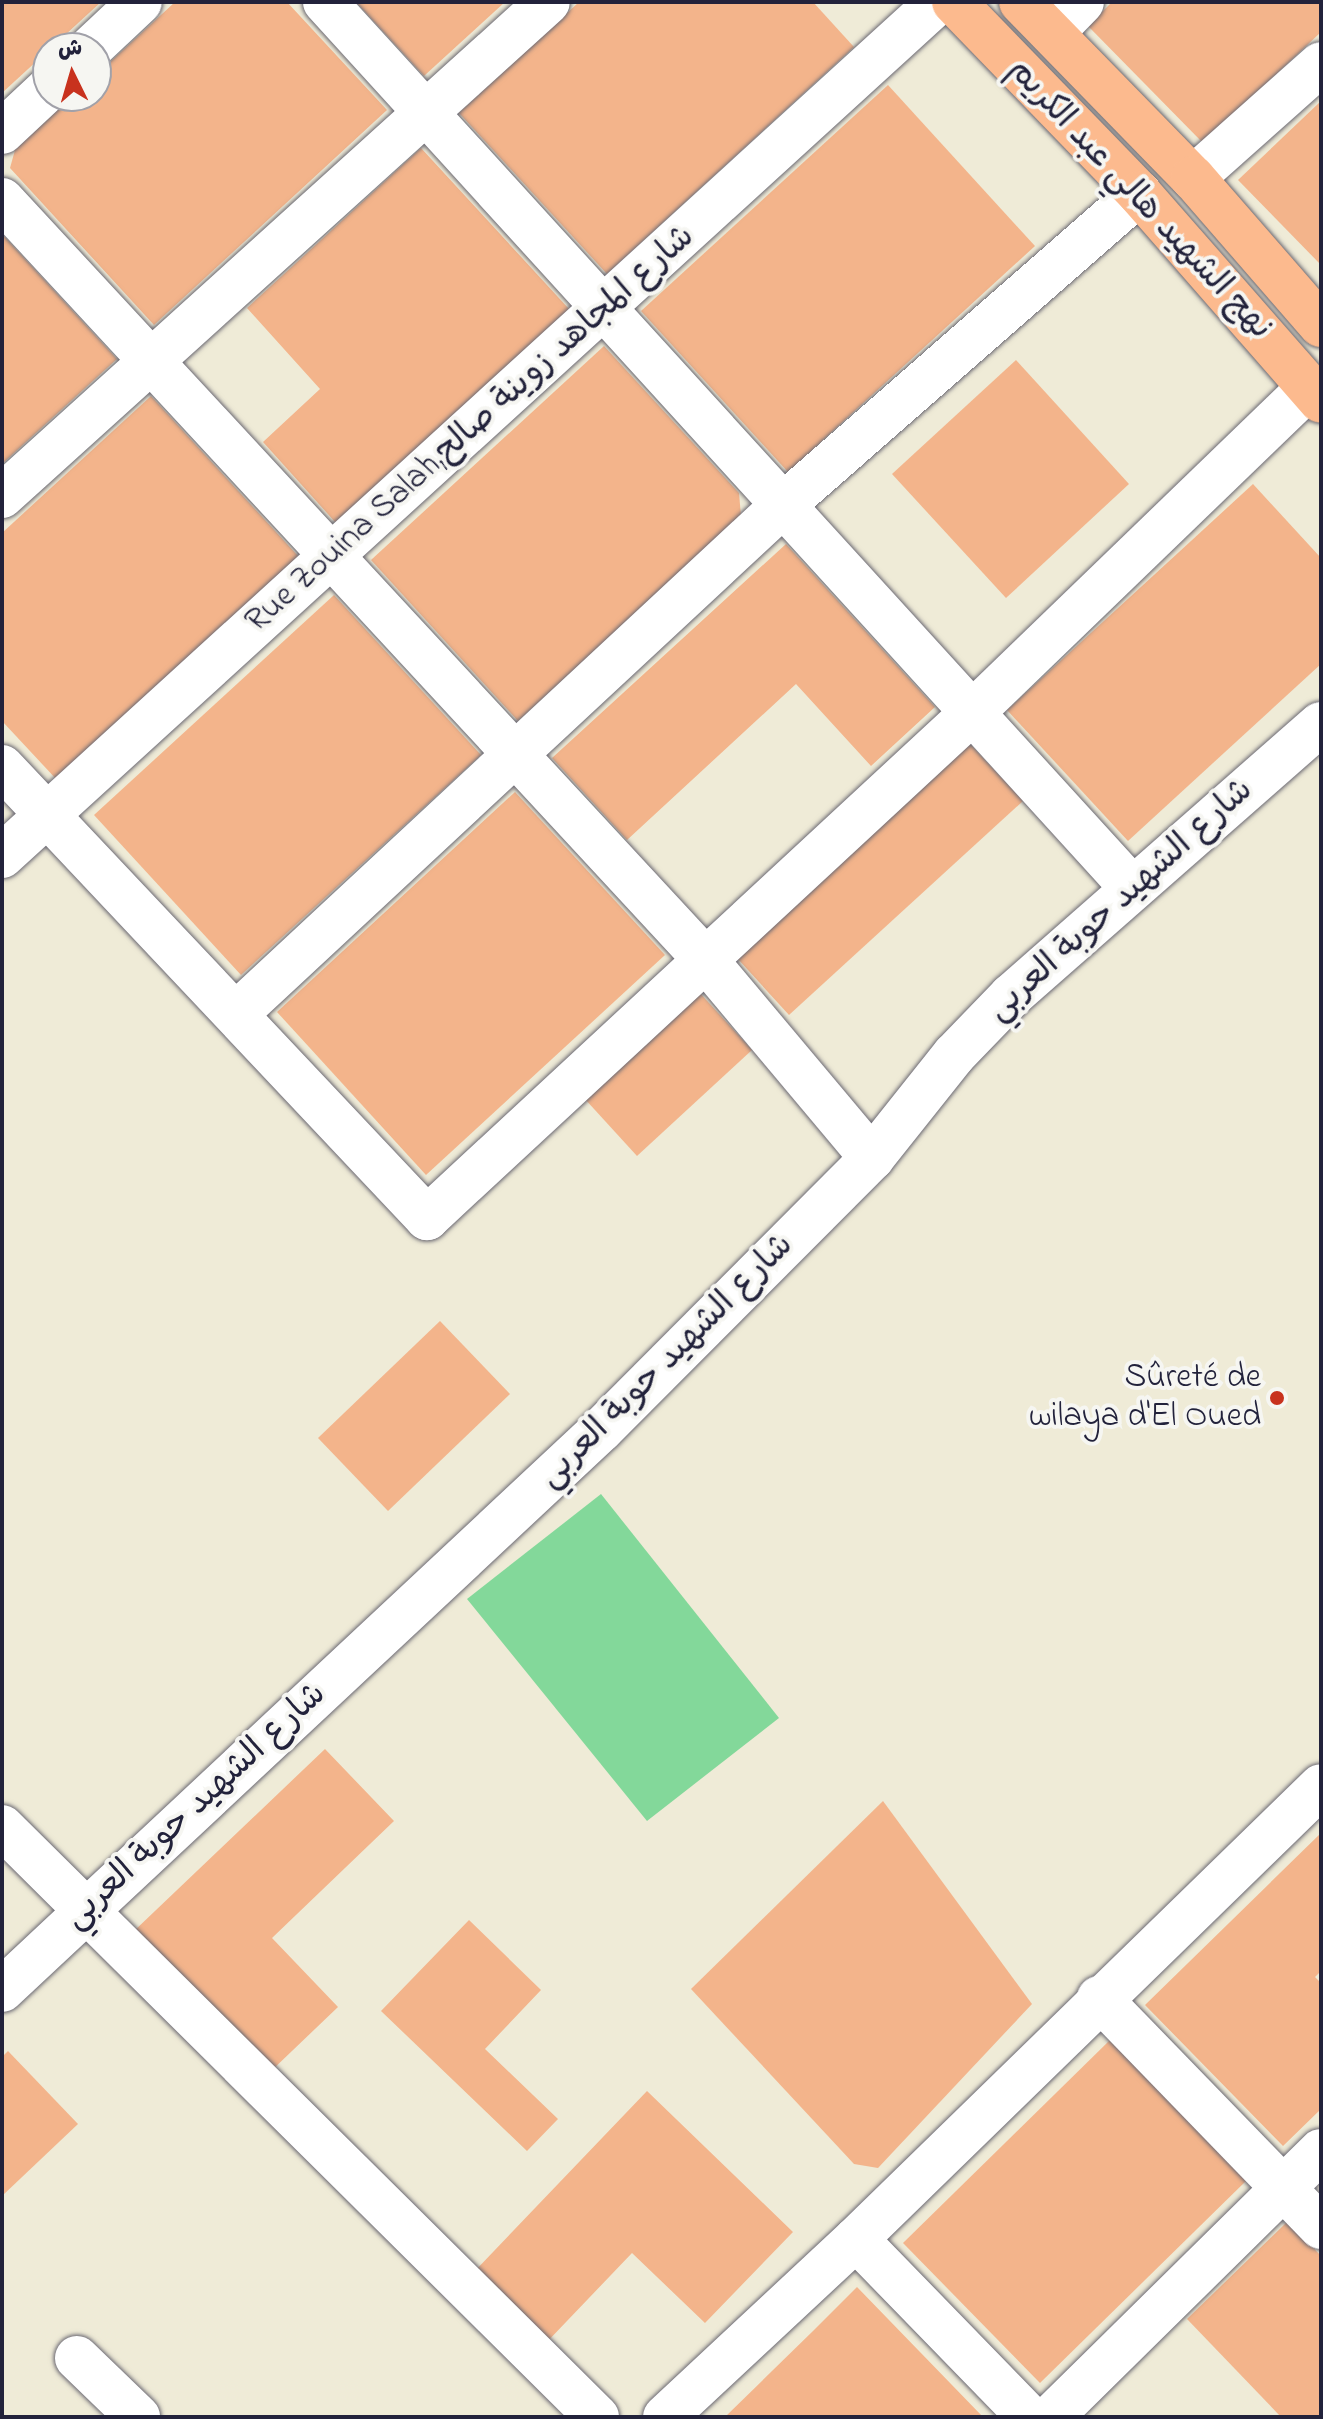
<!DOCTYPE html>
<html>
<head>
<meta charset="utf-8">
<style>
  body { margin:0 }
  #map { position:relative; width:1323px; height:2419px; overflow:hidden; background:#efebd7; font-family:"Indie Flower","Playpen Sans Arabic",sans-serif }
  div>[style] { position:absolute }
  .green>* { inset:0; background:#83d89a }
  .building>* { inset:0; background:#f3b48b }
  .roads { filter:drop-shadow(0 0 2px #6a6872) drop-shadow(0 0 2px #6a6872) }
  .minor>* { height:44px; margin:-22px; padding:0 22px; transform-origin:22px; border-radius:22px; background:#fff }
  .major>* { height:44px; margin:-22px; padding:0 22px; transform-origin:22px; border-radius:22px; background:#fcba8e }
  .dots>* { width:22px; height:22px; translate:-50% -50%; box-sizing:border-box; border:4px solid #f6f6f2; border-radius:50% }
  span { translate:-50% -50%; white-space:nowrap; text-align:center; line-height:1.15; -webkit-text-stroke:8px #f6f6f2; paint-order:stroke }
  .street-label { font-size:34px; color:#22223b }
  .poi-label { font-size:34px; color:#22223b }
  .right { translate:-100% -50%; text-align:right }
  .frame { position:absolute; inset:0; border:4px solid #22223b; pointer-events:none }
  .north { position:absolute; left:32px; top:32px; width:80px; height:80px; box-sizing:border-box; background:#f6f6f2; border:2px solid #a1a1a9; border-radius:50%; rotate:355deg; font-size:22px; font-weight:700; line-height:32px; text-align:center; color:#22223b }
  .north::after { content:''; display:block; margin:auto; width:28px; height:36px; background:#c8321e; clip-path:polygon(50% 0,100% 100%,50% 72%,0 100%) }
</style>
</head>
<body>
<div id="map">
  <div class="green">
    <i style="clip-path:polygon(601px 1494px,779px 1718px,647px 1821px,467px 1599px)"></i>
  </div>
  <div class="building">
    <i style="clip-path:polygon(2px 2px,101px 2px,2px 93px)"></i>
    <i style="clip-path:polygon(175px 2px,287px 2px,387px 110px,154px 325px,10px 168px,15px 150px,73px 96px,96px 96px,96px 75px)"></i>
    <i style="clip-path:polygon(356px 2px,505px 2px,424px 76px)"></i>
    <i style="clip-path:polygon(579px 2px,813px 2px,854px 47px,607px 274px,459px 113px)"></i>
    <i style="clip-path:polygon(1112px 2px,1321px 2px,1321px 32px,1203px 143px,1088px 26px)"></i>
    <i style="clip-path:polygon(888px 85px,1035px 246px,788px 472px,641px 311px)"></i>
    <i style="clip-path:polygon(1321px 101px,1321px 265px,1238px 180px)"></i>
    <i style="clip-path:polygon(421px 148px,569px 309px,336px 523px,263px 442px,320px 389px,247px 308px)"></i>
    <i style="clip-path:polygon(2px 234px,117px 359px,2px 464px)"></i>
    <i style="clip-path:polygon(604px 346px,739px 493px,741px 516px,518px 721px,371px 560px)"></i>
    <i style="clip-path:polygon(1016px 360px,1129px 484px,1006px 598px,892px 474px)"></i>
    <i style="clip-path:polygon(151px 396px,299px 557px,57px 780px,2px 721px,2px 533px)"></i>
    <i style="clip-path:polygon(1253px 484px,1321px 558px,1321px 664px,1128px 841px,1007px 710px)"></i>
    <i style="clip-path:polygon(786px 544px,935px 707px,871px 766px,796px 684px,627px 840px,552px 758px)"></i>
    <i style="clip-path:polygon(334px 595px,481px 755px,241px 975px,94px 815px)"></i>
    <i style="clip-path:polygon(970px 744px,1023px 801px,789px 1015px,737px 958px)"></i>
    <i style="clip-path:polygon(515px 792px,665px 955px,426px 1175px,277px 1012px)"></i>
    <i style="clip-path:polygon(699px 992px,752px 1050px,637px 1156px,584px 1098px)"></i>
    <i style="clip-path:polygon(440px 1321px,510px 1394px,388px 1511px,318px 1438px)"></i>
    <i style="clip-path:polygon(325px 1749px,394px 1821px,272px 1938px,338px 2007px,269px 2073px,134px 1931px)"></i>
    <i style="clip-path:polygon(883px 1801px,1032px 2004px,878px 2168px,854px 2164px,691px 1989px)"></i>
    <i style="clip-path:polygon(1321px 1833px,1321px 1971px,1315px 1977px,1321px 1983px,1321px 2109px,1283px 2146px,1145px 2005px)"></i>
    <i style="clip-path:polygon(469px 1920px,541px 1990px,485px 2049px,558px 2119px,527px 2151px,381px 2011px)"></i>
    <i style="clip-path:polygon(1110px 2040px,1247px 2180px,1040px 2383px,903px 2243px)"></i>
    <i style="clip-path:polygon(8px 2051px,78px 2124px,2px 2196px,2px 2057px)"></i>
    <i style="clip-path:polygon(647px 2091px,793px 2232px,705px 2323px,632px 2253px,545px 2344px,472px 2274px)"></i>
    <i style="clip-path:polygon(1288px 2221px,1321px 2256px,1321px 2417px,1281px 2417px,1187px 2319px)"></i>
    <i style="clip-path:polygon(857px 2287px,983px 2417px,725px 2417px,813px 2331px)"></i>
  </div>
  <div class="roads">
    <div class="minor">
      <i style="left:325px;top:2px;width:1198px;rotate:47.67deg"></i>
      <i style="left:1052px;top:33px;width:43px;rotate:-45.9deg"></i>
      <i style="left:91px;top:48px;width:67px;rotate:-43.2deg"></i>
      <i style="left:2px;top:132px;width:63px;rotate:-43.1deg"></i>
      <i style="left:1193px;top:178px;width:171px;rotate:-41.7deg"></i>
      <i style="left:2px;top:200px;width:1033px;rotate:47.2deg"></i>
      <i style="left:704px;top:958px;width:261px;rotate:50deg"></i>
      <i style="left:2px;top:496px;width:736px;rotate:-42.14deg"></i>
      <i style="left:2px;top:767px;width:620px;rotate:46.7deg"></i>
      <i style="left:427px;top:1218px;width:746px;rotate:-42.83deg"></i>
      <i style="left:974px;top:711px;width:467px;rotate:-44deg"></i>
      <i style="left:2px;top:856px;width:1267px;rotate:-42.38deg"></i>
      <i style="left:236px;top:1014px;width:746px;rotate:-42.94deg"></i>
      <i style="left:782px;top:506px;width:475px;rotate:-41.2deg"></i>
      <i style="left:2px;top:1827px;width:838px;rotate:44.76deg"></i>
      <i style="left:2px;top:1990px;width:821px;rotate:-43.08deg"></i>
      <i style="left:602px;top:1429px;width:383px;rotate:-45.1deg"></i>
      <i style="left:872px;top:1158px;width:132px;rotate:-51.5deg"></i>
      <i style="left:954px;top:1055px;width:82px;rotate:-46deg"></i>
      <i style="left:1011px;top:996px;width:412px;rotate:-41.3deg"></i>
      <i style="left:1099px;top:1998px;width:319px;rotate:45.9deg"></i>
      <i style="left:77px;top:2358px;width:85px;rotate:44deg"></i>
      <i style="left:665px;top:2417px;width:261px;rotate:-43deg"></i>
      <i style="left:1029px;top:2417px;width:248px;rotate:-134.2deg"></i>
      <i style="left:856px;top:2239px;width:649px;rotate:-44.25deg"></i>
      <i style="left:1051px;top:2417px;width:379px;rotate:-44.6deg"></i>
    </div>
    <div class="major">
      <i style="left:954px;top:2px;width:266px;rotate:45.9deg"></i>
      <i style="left:1139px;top:193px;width:276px;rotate:48.8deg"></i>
      <i style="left:1021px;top:2px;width:246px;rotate:45.7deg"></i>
      <i style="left:1193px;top:178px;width:195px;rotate:49deg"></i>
    </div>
  </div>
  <div class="dots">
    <i style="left:1277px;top:1398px;background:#c8321e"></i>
  </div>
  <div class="street-label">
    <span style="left:1139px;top:200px;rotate:47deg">نهج الشهيد هالي عبد الكريم</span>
    <span style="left:471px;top:430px;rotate:-42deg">Rue Zouina Salah,شارع المجاهد زوينة صالح</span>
    <span style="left:1121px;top:901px;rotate:-42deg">شارع الشهيد حوبة العربي</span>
    <span style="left:667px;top:1362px;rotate:-45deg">شارع الشهيد حوبة العربي</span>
    <span style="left:196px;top:1807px;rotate:-43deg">شارع الشهيد حوبة العربي</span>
  </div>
  <div class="poi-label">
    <span class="right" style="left:1261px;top:1398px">Sûreté de<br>wilaya d'El Oued</span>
  </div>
  <div class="frame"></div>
  <div class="north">ش</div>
</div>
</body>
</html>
